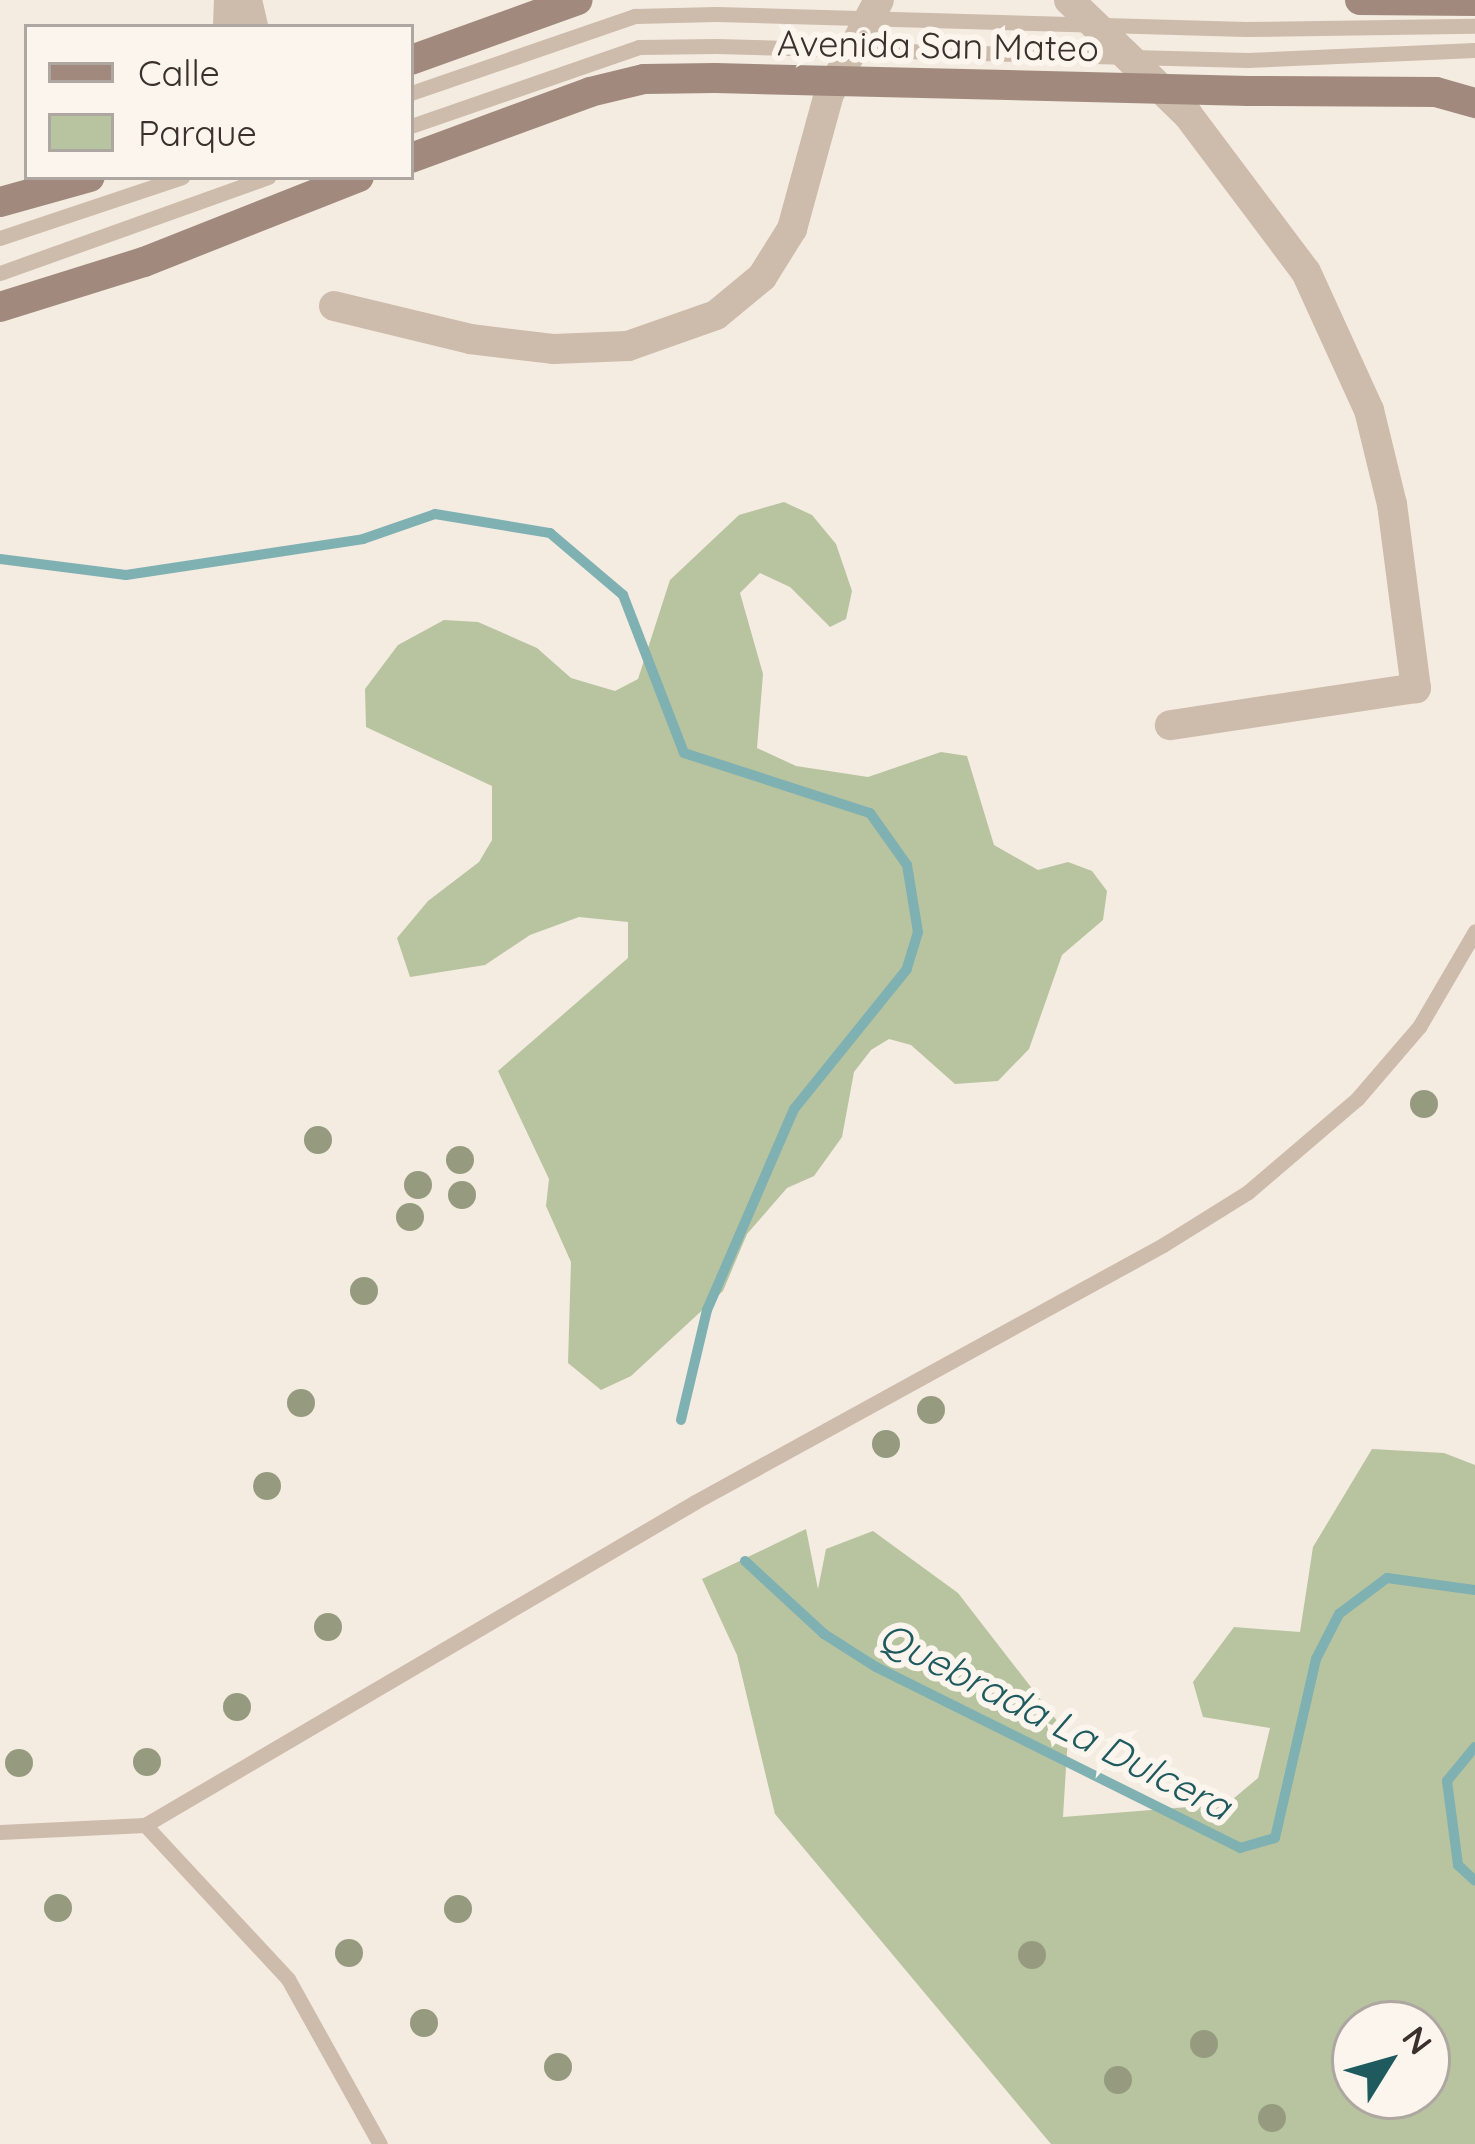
<!DOCTYPE html>
<html>
<head>
<meta charset="utf-8">
<style>
  body { margin:0 }
  #map { position:relative; width:1475px; height:2144px; overflow:hidden; background:#f4ebe1; font-family:Quicksand,sans-serif }
  div>[style] { position:absolute }
  .green>* { inset:0; background:#b8c4a0 }
  .stream>* { height:10px; margin:-5px; padding:0 5px; transform-origin:5px; border-radius:5px; background:#7fb0b2 }
  .lane>* { height:15px; margin:-7.5px; padding:0 7.5px; transform-origin:7.5px; border-radius:7.5px; background:#cdbbac }
  .street>* { height:30px; margin:-15px; padding:0 15px; transform-origin:15px; border-radius:15px; background:#cdbbac }
  .secondary>* { height:30px; margin:-15px; padding:0 15px; transform-origin:15px; border-radius:15px; background:#a18a7d }
  .lane-bridge>* { height:15px; margin:-7.5px; padding:0 7.5px; transform-origin:7.5px; border-radius:7.5px; background:#cdbbac }
  .secondary-bridge>* { height:30px; margin:-15px; padding:0 15px; transform-origin:15px; border-radius:15px; background:#a18a7d }
  .trees>* { width:28px; height:28px; margin:-14px; border-radius:50%; background:#969b7f }
  span { translate:-50% -50%; white-space:nowrap; text-align:center; line-height:1.15; -webkit-text-stroke:12px #fbf5ee; paint-order:stroke }
  .street-label { font-size:36px; color:#3b302b }
  .water-label { font-size:39px; color:#1f5a5e; font-style:italic }
  .legend { position:absolute; left:24px; top:24px; width:390px; height:156px; box-sizing:border-box; background:#fbf5ee; border:3px solid #aea6a0; margin:0; padding:15px 21px; list-style:none; font-size:36px; color:#3b302b }
  .legend li { display:flex; align-items:center; gap:24px; height:60px }
  .legend b { width:60px; border:3px solid #aea6a0 }
  .north { position:absolute; left:1331px; top:2000px; width:120px; height:120px; box-sizing:border-box; background:#fbf5ee; border:3px solid #aea6a0; border-radius:50%; rotate:53deg; font-size:33px; font-weight:700; line-height:48px; text-align:center; color:#3b302b }
  .north::after { content:''; display:block; margin:auto; width:42px; height:54px; background:#1f5a5e; clip-path:polygon(50% 0,100% 100%,50% 72%,0 100%) }
</style>
</head>
<body>
<div id="map">
  <div class="green">
    <i style="clip-path:polygon(784px 502px,812px 515px,836px 544px,852px 591px,846px 619px,830px 627px,790px 587px,760px 573px,740px 593px,763px 674px,757px 748px,796px 766px,868px 777px,941px 752px,967px 756px,994px 845px,1038px 870px,1068px 862px,1092px 871px,1107px 891px,1103px 920px,1062px 955px,1029px 1049px,998px 1081px,955px 1084px,911px 1045px,889px 1039px,871px 1050px,854px 1072px,842px 1137px,814px 1176px,787px 1188px,747px 1234px,723px 1291px,631px 1376px,601px 1390px,568px 1363px,571px 1262px,546px 1206px,549px 1179px,498px 1071px,628px 958px,628px 922px,579px 917px,530px 935px,485px 965px,410px 977px,397px 938px,428px 901px,479px 862px,492px 840px,492px 786px,366px 727px,365px 689px,398px 645px,444px 620px,478px 622px,537px 648px,571px 678px,615px 691px,638px 679px,670px 580px,739px 515px)"></i>
    <i style="clip-path:polygon(evenodd,1372px 1449px,1444px 1453px,1475px 1465px,1475px 2144px,1051px 2144px,775px 1814px,737px 1655px,702px 1579px,806px 1529px,818px 1589px,826px 1549px,873px 1531px,958px 1593px,1068px 1735px,1063px 1817px,1227px 1804px,1258px 1778px,1270px 1728px,1203px 1717px,1193px 1682px,1234px 1627px,1300px 1632px,1313px 1547px,1372px 1449px,1427px 2024px,1427px 2096px,1355px 2096px,1355px 2024px,1427px 2024px)"></i>
  </div>
  <div class="stream">
    <i style="left:0;top:559px;width:127px;rotate:7.2deg"></i>
    <i style="left:126px;top:575px;width:240px;rotate:-8.6deg"></i>
    <i style="left:363px;top:539px;width:76px;rotate:-19.1deg"></i>
    <i style="left:435px;top:514px;width:117px;rotate:9.4deg"></i>
    <i style="left:550px;top:533px;width:96px;rotate:40.3deg"></i>
    <i style="left:623px;top:595px;width:169px;rotate:68.9deg"></i>
    <i style="left:684px;top:753px;width:195px;rotate:17.9deg"></i>
    <i style="left:870px;top:813px;width:64px;rotate:54.6deg"></i>
    <i style="left:907px;top:865px;width:68px;rotate:80.7deg"></i>
    <i style="left:918px;top:932px;width:39px;rotate:107deg"></i>
    <i style="left:907px;top:969px;width:180px;rotate:128.9deg"></i>
    <i style="left:794px;top:1109px;width:219px;rotate:113.4deg"></i>
    <i style="left:707px;top:1310px;width:113px;rotate:103.3deg"></i>
    <i style="left:745px;top:1561px;width:108px;rotate:42.7deg"></i>
    <i style="left:824px;top:1634px;width:62px;rotate:32.4deg"></i>
    <i style="left:876px;top:1667px;width:407px;rotate:26.4deg"></i>
    <i style="left:1240px;top:1848px;width:36px;rotate:-16deg"></i>
    <i style="left:1275px;top:1838px;width:184px;rotate:-77.1deg"></i>
    <i style="left:1316px;top:1659px;width:51px;rotate:-62.9deg"></i>
    <i style="left:1339px;top:1614px;width:60px;rotate:-36.9deg"></i>
    <i style="left:1387px;top:1578px;width:89px;rotate:7.8deg"></i>
    <i style="left:1475px;top:1747px;width:44px;rotate:129.5deg"></i>
    <i style="left:1447px;top:1781px;width:85px;rotate:82.5deg"></i>
    <i style="left:1458px;top:1865px;width:23px;rotate:43deg"></i>
  </div>
  <div class="lane">
    <i style="left:1246px;top:29px;width:229px;rotate:-0.8deg"></i>
    <i style="left:1248px;top:60px;width:227px;rotate:-2.5deg"></i>
    <i style="left:411px;top:93px;width:237px;rotate:-19deg"></i>
    <i style="left:635px;top:16px;width:81px;rotate:-1.4deg"></i>
    <i style="left:411px;top:126px;width:241px;rotate:-19.1deg"></i>
    <i style="left:639px;top:47px;width:77px;rotate:-0.7deg"></i>
    <i style="left:0;top:238px;width:192px;rotate:-18.5deg"></i>
    <i style="left:0;top:273px;width:285px;rotate:-19.7deg"></i>
    <i style="left:145px;top:1825px;width:210px;rotate:47.1deg"></i>
    <i style="left:288px;top:1979px;width:189px;rotate:60.9deg"></i>
    <i style="left:0;top:1832px;width:145px;rotate:-2.8deg"></i>
    <i style="left:145px;top:1825px;width:638px;rotate:-30.42deg"></i>
    <i style="left:695px;top:1502px;width:534px;rotate:-28.77deg"></i>
    <i style="left:1163px;top:1245px;width:100px;rotate:-31.9deg"></i>
    <i style="left:1248px;top:1192px;width:143px;rotate:-40.5deg"></i>
    <i style="left:1357px;top:1099px;width:95px;rotate:-49.3deg"></i>
    <i style="left:1419px;top:1027px;width:111px;rotate:-59.7deg"></i>
  </div>
  <div class="street">
    <i style="left:247px;top:0;width:28px;rotate:77deg"></i>
    <i style="left:1069px;top:0;width:165px;rotate:44deg"></i>
    <i style="left:1188px;top:115px;width:196px;rotate:53.1deg"></i>
    <i style="left:1306px;top:272px;width:152px;rotate:65.5deg"></i>
    <i style="left:1369px;top:410px;width:97px;rotate:76.3deg"></i>
    <i style="left:1392px;top:504px;width:186px;rotate:82.6deg"></i>
    <i style="left:1416px;top:688px;width:249px;rotate:171.4deg"></i>
    <i style="left:228px;top:27px;width:27px;rotate:-88deg"></i>
    <i style="left:334px;top:306px;width:140px;rotate:13.6deg"></i>
    <i style="left:470px;top:339px;width:85px;rotate:6.8deg"></i>
    <i style="left:554px;top:349px;width:74px;rotate:-2.3deg"></i>
    <i style="left:628px;top:346px;width:93px;rotate:-19.4deg"></i>
    <i style="left:716px;top:315px;width:60px;rotate:-39.6deg"></i>
    <i style="left:762px;top:277px;width:57px;rotate:-58deg"></i>
    <i style="left:792px;top:229px;width:140px;rotate:-74.7deg"></i>
    <i style="left:829px;top:94px;width:106px;rotate:-62deg"></i>
  </div>
  <div class="secondary">
    <i style="left:1360px;top:0;width:115px;rotate:0.5deg"></i>
    <i style="left:411px;top:60px;width:177px;rotate:-19.8deg"></i>
    <i style="left:1249px;top:91px;width:187px;rotate:0.3deg"></i>
    <i style="left:1436px;top:92px;width:41px;rotate:15.8deg"></i>
    <i style="left:411px;top:158px;width:191px;rotate:-20.2deg"></i>
    <i style="left:590px;top:92px;width:56px;rotate:-13.5deg"></i>
    <i style="left:644px;top:79px;width:71px;rotate:-0.8deg"></i>
    <i style="left:0;top:202px;width:93px;rotate:-15.5deg"></i>
    <i style="left:0;top:307px;width:151px;rotate:-17.4deg"></i>
    <i style="left:144px;top:262px;width:231px;rotate:-21.6deg"></i>
  </div>
  <div class="lane-bridge">
    <i style="left:716px;top:14px;width:530px;rotate:1.62deg"></i>
    <i style="left:716px;top:46px;width:532px;rotate:1.51deg"></i>
  </div>
  <div class="secondary-bridge">
    <i style="left:715px;top:78px;width:534px;rotate:1.39deg"></i>
  </div>
  <div class="trees">
    <i style="left:1424px;top:1104px"></i>
    <i style="left:318px;top:1140px"></i>
    <i style="left:460px;top:1160px"></i>
    <i style="left:418px;top:1185px"></i>
    <i style="left:462px;top:1195px"></i>
    <i style="left:410px;top:1217px"></i>
    <i style="left:364px;top:1291px"></i>
    <i style="left:301px;top:1403px"></i>
    <i style="left:931px;top:1410px"></i>
    <i style="left:886px;top:1444px"></i>
    <i style="left:267px;top:1486px"></i>
    <i style="left:328px;top:1627px"></i>
    <i style="left:237px;top:1707px"></i>
    <i style="left:147px;top:1762px"></i>
    <i style="left:19px;top:1763px"></i>
    <i style="left:58px;top:1908px"></i>
    <i style="left:458px;top:1909px"></i>
    <i style="left:349px;top:1953px"></i>
    <i style="left:1032px;top:1955px"></i>
    <i style="left:424px;top:2023px"></i>
    <i style="left:1204px;top:2044px"></i>
    <i style="left:558px;top:2067px"></i>
    <i style="left:1118px;top:2080px"></i>
    <i style="left:1272px;top:2118px"></i>
  </div>
  <div class="street-label">
    <span style="left:938px;top:45px;rotate:1deg">Avenida San Mateo</span>
  </div>
  <div class="water-label">
    <span style="left:1055px;top:1721px;rotate:27deg">Quebrada La Dulcera</span>
  </div>
  <ul class="legend">
  <li><b style="height:15px;background:#a18a7d"></b>Calle</li>
  <li><b style="height:33px;background:#b8c4a0"></b>Parque</li>
  </ul>
  <div class="north">N</div>
</div>
</body>
</html>
